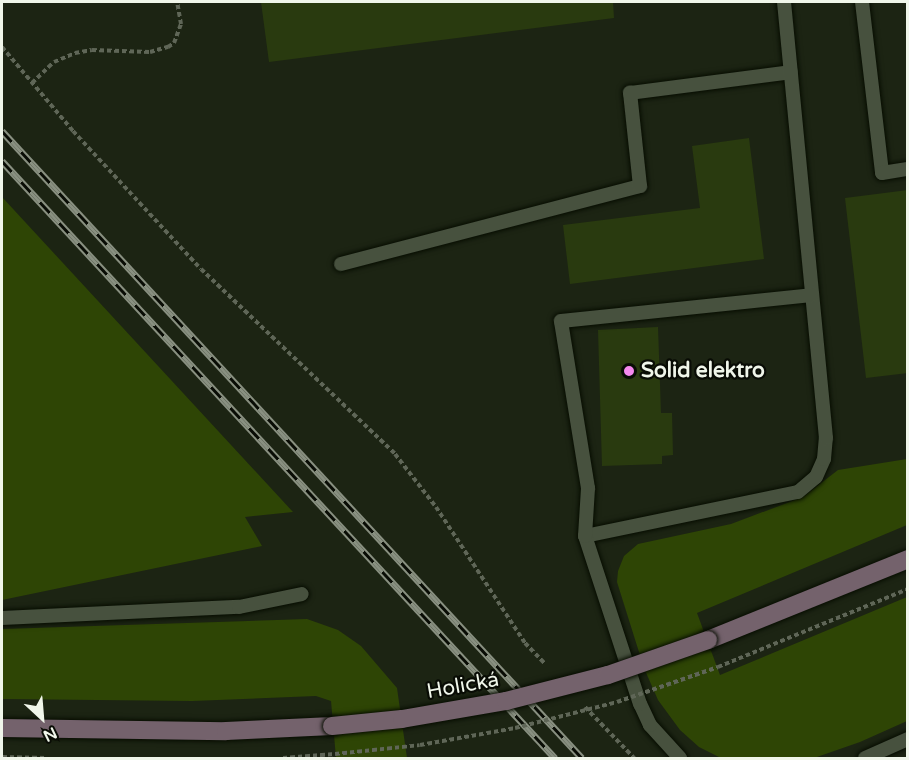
<!DOCTYPE html>
<html>
<head>
<meta charset="utf-8">
<style>
  body { margin:0 }
  #map { position:relative; width:909px; height:760px; overflow:hidden; background:#1c2413; font-family:"Varela Round",sans-serif }
  div>[style] { position:absolute }
  .green>* { inset:0; background:#2e4505 }
  .building>* { inset:0; background:#293a0f }
  .path>* { height:4px; margin-top:-2px; transform-origin:0; background:repeating-linear-gradient(90deg,#5f6657 0 4.5px,transparent 0 7.5px) }
  .roads { filter:drop-shadow(0 0 2px #070d01) drop-shadow(0 0 2px #070d01) }
  .lane>* { height:14px; margin:-7px; padding:0 7px; transform-origin:7px; border-radius:7px; background:#47513e }
  .secondary>* { height:18px; margin:-9px; padding:0 9px; transform-origin:9px; border-radius:9px; background:#74626c }
  .rail>* { height:7px; margin-top:-3.5px; transform-origin:0; background:repeating-linear-gradient(90deg,#090c05 0 14px,#899081 0 28px); box-sizing:border-box; border-block:2px solid #899081 }
  .path-bridge>* { height:4px; margin-top:-2px; transform-origin:0; background:repeating-linear-gradient(90deg,#5f6657 0 4.5px,transparent 0 7.5px) }
  .bridges { filter:drop-shadow(0 0 2px #070d01) drop-shadow(0 0 2px #070d01) }
  .secondary-bridge>* { height:18px; margin:-9px; padding:0 9px; transform-origin:9px; border-radius:9px; background:#74626c }
  .dots>* { width:16px; height:16px; translate:-50% -50%; box-sizing:border-box; border:3px solid #090c05; border-radius:50% }
  span { translate:-50% -50%; white-space:nowrap; text-align:center; line-height:1.15; -webkit-text-stroke:4.5px #090c05; paint-order:stroke }
  .poi-label { font-size:21px; color:#f0f6ea; font-weight:700 }
  .left { translate:0 -50%; text-align:left }
  .street-label { font-size:21px; color:#f0f6ea }
  .frame { position:absolute; inset:0; border:3px solid #f0f6ea; pointer-events:none }
  .north { position:absolute; left:12px; top:688px; width:60px; height:60px; -webkit-text-stroke:4px #090c05; paint-order:stroke; rotate:154deg; font-size:16px; font-weight:700; line-height:24px; text-align:center; color:#f0f6ea }
  .north::after { content:''; display:block; margin:auto; width:21px; height:27px; background:#f0f6ea; clip-path:polygon(50% 0,100% 100%,50% 72%,0 100%) }
</style>
</head>
<body>
<div id="map">
  <div class="green">
    <i style="clip-path:polygon(2px 197px,293px 512px,245px 517px,262px 546px,2px 600px)"></i>
    <i style="clip-path:polygon(907px 459px,907px 525px,697px 613px,720px 675px,907px 597px,907px 721px,860px 742px,814px 758px,721px 758px,699px 747px,680px 730px,658px 700px,644px 668px,617px 582px,618px 571px,624px 556px,638px 544px,731px 524px,803px 497px,838px 470px)"></i>
    <i style="clip-path:polygon(307px 619px,338px 630px,361px 646px,397px 688px,407px 758px,336px 758px,331px 701px,316px 696px,192px 701px,2px 699px,2px 629px)"></i>
  </div>
  <div class="building">
    <i style="clip-path:polygon(261px 2px,613px 2px,614px 18px,269px 62px)"></i>
    <i style="clip-path:polygon(749px 138px,764px 259px,570px 284px,563px 225px,700px 208px,692px 146px)"></i>
    <i style="clip-path:polygon(908px 190px,908px 373px,866px 378px,845px 198px)"></i>
    <i style="clip-path:polygon(658px 327px,661px 413px,672px 413px,673px 455px,662px 456px,662px 464px,602px 466px,598px 330px)"></i>
  </div>
  <div class="path">
    <i style="left:2px;top:47px;width:110px;rotate:49.8deg"></i>
    <i style="left:73px;top:131px;width:188px;rotate:47.2deg"></i>
    <i style="left:201px;top:269px;width:268px;rotate:43.6deg"></i>
    <i style="left:395px;top:454px;width:67px;rotate:52.3deg"></i>
    <i style="left:436px;top:507px;width:163px;rotate:56.8deg"></i>
    <i style="left:525px;top:643px;width:29px;rotate:46deg"></i>
    <i style="left:32px;top:83px;width:30px;rotate:-44deg"></i>
    <i style="left:54px;top:62px;width:23px;rotate:-23deg"></i>
    <i style="left:75px;top:53px;width:17px;rotate:-10deg"></i>
    <i style="left:92px;top:50px;width:58px;rotate:2deg"></i>
    <i style="left:150px;top:52px;width:19px;rotate:-16deg"></i>
    <i style="left:168px;top:47px;width:7px;rotate:-34deg"></i>
    <i style="left:174px;top:43px;width:20px;rotate:-70deg"></i>
    <i style="left:181px;top:24px;width:22px;rotate:-100deg"></i>
    <i style="left:718px;top:667px;width:205px;rotate:-22.3deg"></i>
    <i style="left:585px;top:707px;width:71px;rotate:46.1deg"></i>
    <i style="left:2px;top:757px;width:44px;rotate:1.3deg"></i>
    <i style="left:283px;top:758px;width:52px;rotate:-4.4deg"></i>
  </div>
  <div class="roads">
    <div class="lane">
      <i style="left:862px;top:2px;width:172px;rotate:83.3deg"></i>
      <i style="left:882px;top:173px;width:26px;rotate:-9deg"></i>
      <i style="left:341px;top:264px;width:309px;rotate:-14.6deg"></i>
      <i style="left:640px;top:186px;width:94px;rotate:-96.1deg"></i>
      <i style="left:630px;top:93px;width:162px;rotate:-7.4deg"></i>
      <i style="left:585px;top:536px;width:217px;rotate:-11.7deg"></i>
      <i style="left:798px;top:492px;width:23px;rotate:-40deg"></i>
      <i style="left:816px;top:477px;width:20px;rotate:-66deg"></i>
      <i style="left:824px;top:459px;width:21px;rotate:-85deg"></i>
      <i style="left:826px;top:438px;width:438px;rotate:-95.5deg"></i>
      <i style="left:2px;top:618px;width:237px;rotate:-2.7deg"></i>
      <i style="left:239px;top:607px;width:64px;rotate:-11.7deg"></i>
      <i style="left:680px;top:758px;width:45px;rotate:-132.3deg"></i>
      <i style="left:650px;top:725px;width:23px;rotate:-115deg"></i>
      <i style="left:640px;top:704px;width:177px;rotate:-108.1deg"></i>
      <i style="left:585px;top:536px;width:48px;rotate:-86.4deg"></i>
      <i style="left:588px;top:488px;width:169px;rotate:-99.2deg"></i>
      <i style="left:561px;top:321px;width:252px;rotate:-5.9deg"></i>
      <i style="left:865px;top:758px;width:47px;rotate:-23.8deg"></i>
    </div>
    <div class="secondary">
      <i style="left:708px;top:640px;width:216px;rotate:-22deg"></i>
      <i style="left:2px;top:728px;width:224px;rotate:0.8deg"></i>
      <i style="left:226px;top:731px;width:106px;rotate:-2.7deg"></i>
    </div>
  </div>
  <div class="rail">
    <i style="left:2px;top:131px;width:854px;rotate:47.23deg"></i>
    <i style="left:2px;top:161px;width:814px;rotate:47.19deg"></i>
  </div>
  <div class="path-bridge">
    <i style="left:335px;top:754px;width:85px;rotate:-6deg"></i>
    <i style="left:420px;top:745px;width:97px;rotate:-10.1deg"></i>
    <i style="left:515px;top:728px;width:105px;rotate:-14.3deg"></i>
    <i style="left:617px;top:702px;width:107px;rotate:-19.1deg"></i>
  </div>
  <div class="bridges">
    <div class="secondary-bridge">
      <i style="left:332px;top:726px;width:70px;rotate:-5.7deg"></i>
      <i style="left:402px;top:719px;width:106px;rotate:-9.8deg"></i>
      <i style="left:506px;top:701px;width:105px;rotate:-14.3deg"></i>
      <i style="left:608px;top:675px;width:106px;rotate:-19.3deg"></i>
    </div>
  </div>
  <div class="dots">
    <i style="left:629px;top:371px;background:#f589ee"></i>
  </div>
  <div class="poi-label">
    <span class="left" style="left:641px;top:371px">Solid elektro</span>
  </div>
  <div class="street-label">
    <span style="left:463px;top:686px;rotate:-10deg">Holická</span>
  </div>
  <div class="frame"></div>
  <div class="north">N</div>
</div>
</body>
</html>
